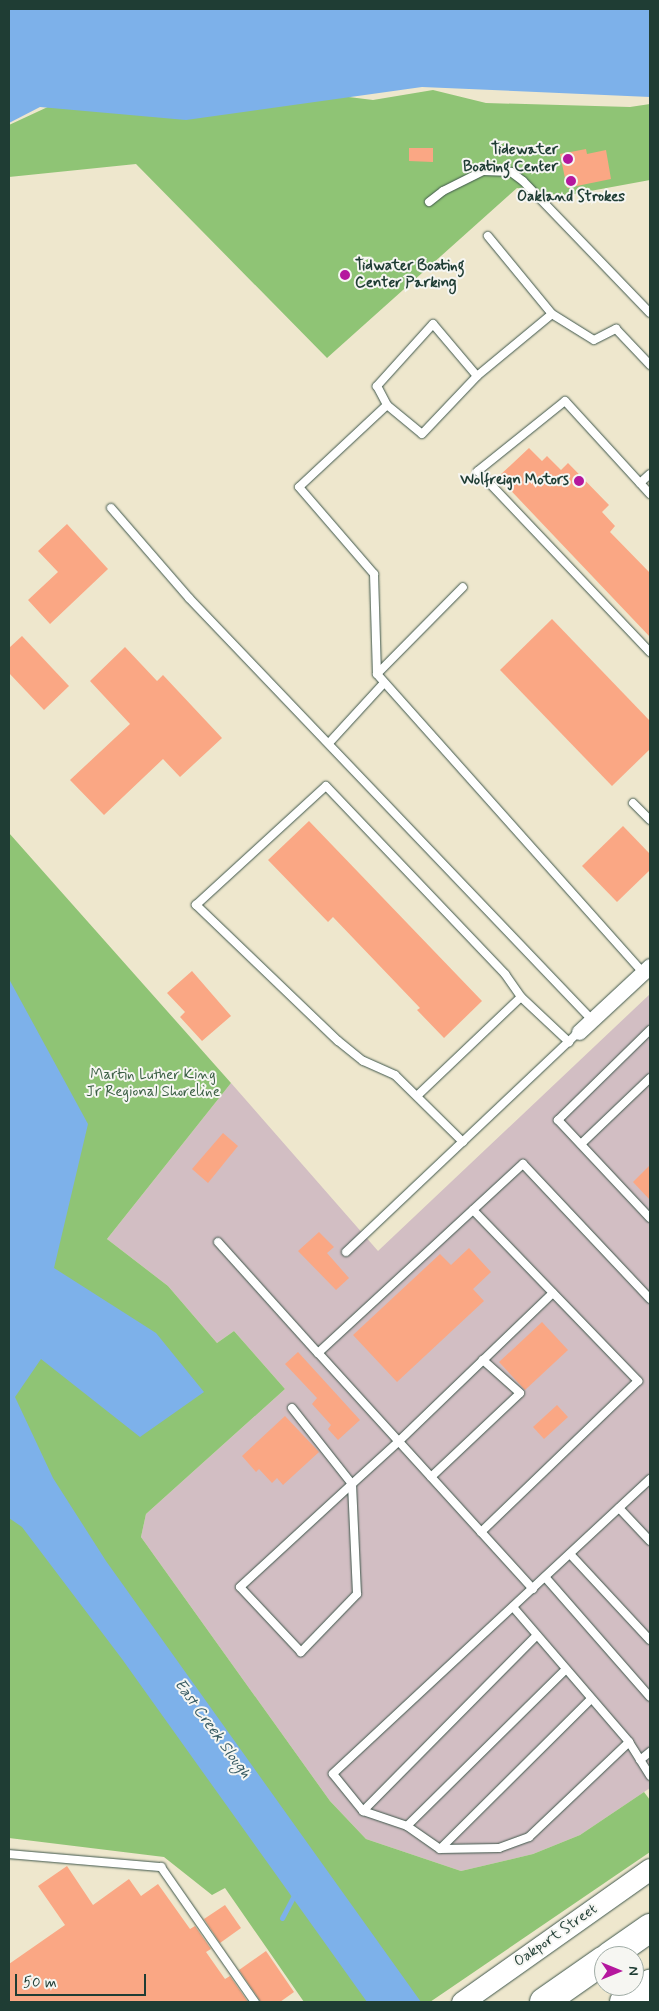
<!DOCTYPE html>
<html>
<head>
<meta charset="utf-8">
<style>
  body { margin:0 }
  #map { position:relative; width:659px; height:2011px; overflow:hidden; background:#eee7cd; font-family:Mynerve,sans-serif }
  div>[style] { position:absolute }
  .industrial>* { inset:0; background:#d2bec3 }
  .green>* { inset:0; background:#8fc475 }
  .water>* { inset:0; background:#7db1ea }
  .stream>* { height:5px; margin:-2.5px; padding:0 2.5px; transform-origin:2.5px; border-radius:2.5px; background:#7db1ea }
  .building>* { inset:0; background:#faa784 }
  .roads { filter:drop-shadow(0 0 1px #3e564b) drop-shadow(0 0 1px #3e564b) }
  .lane>* { height:8px; margin:-4px; padding:0 4px; transform-origin:4px; border-radius:4px; background:#fff }
  .street>* { height:15px; margin:-7.5px; padding:0 7.5px; transform-origin:7.5px; border-radius:7.5px; background:#fff }
  .secondary>* { height:21px; margin:-10.5px; padding:0 10.5px; transform-origin:10.5px; border-radius:10.5px; background:#fff }
  .highway>* { height:28px; margin:-14px; padding:0 14px; transform-origin:14px; border-radius:14px; background:#fff }
  .dots>* { width:14px; height:14px; translate:-50% -50%; box-sizing:border-box; border:2px solid #f6f6f2; border-radius:50% }
  span { translate:-50% -50%; white-space:nowrap; text-align:center; line-height:1.15; -webkit-text-stroke:4px #f6f6f2; paint-order:stroke }
  .poi-label { font-size:15px; color:#1f3d34; font-weight:700 }
  .right { translate:-100% -50%; text-align:right }
  .left { translate:0 -50%; text-align:left }
  .park-label { font-size:15px; color:#3b5f44 }
  .street-label { font-size:15px; color:#1f3d34 }
  .water-label { font-size:16px; color:#365a62; font-style:italic }
  .frame { position:absolute; inset:0; border:10px solid #1f3d34; pointer-events:none }
  .north { position:absolute; left:594px; top:1946px; width:50px; height:50px; box-sizing:border-box; background:#f6f6f2; border:1px solid #a0aca6; border-radius:50%; rotate:90deg; font-size:14px; font-weight:700; line-height:20px; text-align:center; color:#1f3d34 }
  .north::after { content:''; display:block; margin:auto; width:18px; height:22px; background:#b5179e; clip-path:polygon(50% 0,100% 100%,50% 72%,0 100%) }
  .scale { position:absolute; left:15px; top:1974px; width:131px; height:22px; box-sizing:border-box; border:2px solid #1f3d34; border-top:0; padding-left:6px; font-size:15px; line-height:18px; white-space:nowrap; color:#1f3d34; -webkit-text-stroke:4px #f6f6f2; paint-order:stroke }
</style>
</head>
<body>
<div id="map">
  <div class="industrial">
    <i style="clip-path:polygon(650px 994px,650px 1788px,580px 1835px,533px 1854px,461px 1871px,366px 1839px,330px 1801px,141px 1537px,146px 1514px,285px 1389px,234px 1331px,217px 1343px,168px 1286px,107px 1239px,231px 1083px,378px 1251px)"></i>
  </div>
  <div class="green">
    <i style="clip-path:polygon(292px 90px,373px 100px,433px 90px,486px 103px,630px 107px,650px 104px,650px 180px,563px 196px,517px 188px,327px 358px,136px 164px,9px 177px,9px 125px,52px 105px)"></i>
    <i style="clip-path:polygon(9px 833px,231px 1083px,107px 1239px,168px 1286px,217px 1343px,234px 1331px,285px 1389px,146px 1514px,141px 1537px,330px 1801px,366px 1839px,461px 1871px,533px 1854px,580px 1835px,644px 1792px,650px 1800px,650px 1852px,430px 2002px,304px 2002px,225px 1888px,212px 1895px,164px 1857px,9px 1838px)"></i>
  </div>
  <div class="water">
    <i style="clip-path:polygon(9px 9px,650px 9px,650px 97px,422px 87px,186px 120px,40px 107px,9px 123px)"></i>
    <i style="clip-path:polygon(9px 979px,88px 1124px,54px 1268px,156px 1333px,204px 1392px,140px 1437px,41px 1359px,15px 1397px,53px 1478px,106px 1561px,421px 2002px,367px 2002px,122px 1659px,22px 1527px,9px 1518px)"></i>
  </div>
  <div class="stream">
    <i style="left:282px;top:1918px;width:27px;rotate:-62deg"></i>
  </div>
  <div class="building">
    <i style="clip-path:polygon(409px 148px,433px 148px,433px 162px,409px 161px)"></i>
    <i style="clip-path:polygon(586px 149px,587px 154px,606px 150px,611px 179px,567px 188px,560px 154px)"></i>
    <i style="clip-path:polygon(529px 448px,542px 461px,547px 456px,561px 470px,568px 463px,609px 505px,602px 512px,615px 526px,610px 532px,650px 573px,650px 637px,498px 477px)"></i>
    <i style="clip-path:polygon(67px 524px,108px 569px,50px 624px,28px 600px,58px 572px,38px 551px)"></i>
    <i style="clip-path:polygon(552px 619px,650px 721px,650px 749px,612px 786px,500px 670px)"></i>
    <i style="clip-path:polygon(22px 636px,69px 686px,44px 710px,9px 673px,9px 648px)"></i>
    <i style="clip-path:polygon(125px 647px,157px 681px,163px 675px,222px 738px,180px 777px,163px 759px,104px 815px,70px 780px,130px 724px,90px 681px)"></i>
    <i style="clip-path:polygon(309px 821px,482px 1001px,444px 1038px,417px 1010px,420px 1008px,333px 917px,328px 922px,268px 860px)"></i>
    <i style="clip-path:polygon(623px 826px,650px 854px,650px 870px,617px 902px,582px 866px)"></i>
    <i style="clip-path:polygon(192px 971px,231px 1016px,202px 1041px,180px 1017px,185px 1012px,167px 993px)"></i>
    <i style="clip-path:polygon(223px 1133px,238px 1146px,208px 1183px,192px 1169px)"></i>
    <i style="clip-path:polygon(650px 1165px,650px 1200px,633px 1182px)"></i>
    <i style="clip-path:polygon(319px 1232px,334px 1247px,327px 1253px,349px 1278px,336px 1290px,298px 1251px)"></i>
    <i style="clip-path:polygon(469px 1248px,491px 1272px,473px 1289px,484px 1301px,397px 1382px,353px 1335px,440px 1254px,451px 1265px)"></i>
    <i style="clip-path:polygon(542px 1322px,568px 1350px,525px 1390px,499px 1362px)"></i>
    <i style="clip-path:polygon(298px 1352px,360px 1420px,338px 1440px,328px 1429px,331px 1425px,312px 1404px,317px 1398px,285px 1364px)"></i>
    <i style="clip-path:polygon(557px 1405px,568px 1417px,544px 1439px,533px 1427px)"></i>
    <i style="clip-path:polygon(285px 1416px,319px 1452px,283px 1485px,277px 1478px,272px 1483px,259px 1469px,256px 1472px,242px 1456px)"></i>
    <i style="clip-path:polygon(67px 1866px,93px 1905px,129px 1879px,141px 1896px,158px 1884px,190px 1929px,195px 1926px,211px 1949px,206px 1952px,225px 1979px,230px 1976px,248px 2002px,9px 2002px,9px 1964px,65px 1925px,38px 1886px)"></i>
    <i style="clip-path:polygon(225px 1905px,241px 1928px,220px 1943px,204px 1919px)"></i>
    <i style="clip-path:polygon(266px 1951px,294px 1992px,280px 2002px,261px 2002px,239px 1970px)"></i>
  </div>
  <div class="roads">
    <div class="lane">
      <i style="left:429px;top:202px;width:18px;rotate:-38deg"></i>
      <i style="left:443px;top:191px;width:45px;rotate:-26.6deg"></i>
      <i style="left:483px;top:171px;width:28px;rotate:2deg"></i>
      <i style="left:511px;top:172px;width:15px;rotate:37deg"></i>
      <i style="left:523px;top:181px;width:183px;rotate:46.1deg"></i>
      <i style="left:552px;top:314px;width:49px;rotate:31.8deg"></i>
      <i style="left:594px;top:340px;width:25px;rotate:-27deg"></i>
      <i style="left:616px;top:329px;width:50px;rotate:46.6deg"></i>
      <i style="left:477px;top:376px;width:97px;rotate:-39.6deg"></i>
      <i style="left:552px;top:314px;width:101px;rotate:-129.4deg"></i>
      <i style="left:387px;top:405px;width:45px;rotate:39.6deg"></i>
      <i style="left:422px;top:434px;width:80px;rotate:-46.5deg"></i>
      <i style="left:477px;top:376px;width:68px;rotate:-130.2deg"></i>
      <i style="left:433px;top:324px;width:84px;rotate:132.1deg"></i>
      <i style="left:377px;top:386px;width:21px;rotate:62deg"></i>
      <i style="left:387px;top:405px;width:120px;rotate:137deg"></i>
      <i style="left:299px;top:487px;width:115px;rotate:49.2deg"></i>
      <i style="left:374px;top:574px;width:100px;rotate:88.3deg"></i>
      <i style="left:377px;top:674px;width:400px;rotate:48.3deg"></i>
      <i style="left:640px;top:483px;width:13px;rotate:-42deg"></i>
      <i style="left:650px;top:494px;width:126px;rotate:-132.4deg"></i>
      <i style="left:565px;top:401px;width:112px;rotate:141.2deg"></i>
      <i style="left:478px;top:471px;width:250px;rotate:46.5deg"></i>
      <i style="left:111px;top:508px;width:119px;rotate:49.1deg"></i>
      <i style="left:189px;top:598px;width:584px;rotate:46.32deg"></i>
      <i style="left:377px;top:674px;width:122px;rotate:-45.3deg"></i>
      <i style="left:329px;top:743px;width:81px;rotate:-47.5deg"></i>
      <i style="left:633px;top:803px;width:24px;rotate:45deg"></i>
      <i style="left:650px;top:1030px;width:129px;rotate:135.6deg"></i>
      <i style="left:558px;top:1120px;width:134px;rotate:46.8deg"></i>
      <i style="left:418px;top:1095px;width:142px;rotate:-43.6deg"></i>
      <i style="left:463px;top:1142px;width:95px;rotate:-135.4deg"></i>
      <i style="left:395px;top:1075px;width:35px;rotate:-156deg"></i>
      <i style="left:363px;top:1061px;width:32px;rotate:-141deg"></i>
      <i style="left:338px;top:1041px;width:197px;rotate:-136.2deg"></i>
      <i style="left:196px;top:905px;width:176px;rotate:-42.5deg"></i>
      <i style="left:326px;top:786px;width:260px;rotate:46.4deg"></i>
      <i style="left:505px;top:974px;width:28px;rotate:55deg"></i>
      <i style="left:521px;top:997px;width:66px;rotate:43.2deg"></i>
      <i style="left:581px;top:1144px;width:95px;rotate:-43.7deg"></i>
      <i style="left:473px;top:1210px;width:238px;rotate:46deg"></i>
      <i style="left:638px;top:1381px;width:218px;rotate:136.1deg"></i>
      <i style="left:218px;top:1242px;width:149px;rotate:48deg"></i>
      <i style="left:346px;top:1252px;width:320px;rotate:-43.4deg"></i>
      <i style="left:292px;top:1408px;width:97px;rotate:51.7deg"></i>
      <i style="left:352px;top:1484px;width:110px;rotate:87.4deg"></i>
      <i style="left:357px;top:1594px;width:81px;rotate:134deg"></i>
      <i style="left:301px;top:1652px;width:89px;rotate:-133.2deg"></i>
      <i style="left:240px;top:1587px;width:152px;rotate:-42.6deg"></i>
      <i style="left:352px;top:1484px;width:62px;rotate:-42.4deg"></i>
      <i style="left:398px;top:1442px;width:215px;rotate:-43.9deg"></i>
      <i style="left:431px;top:1477px;width:122px;rotate:-43.3deg"></i>
      <i style="left:520px;top:1393px;width:50px;rotate:-138.3deg"></i>
      <i style="left:650px;top:1479px;width:433px;rotate:137.1deg"></i>
      <i style="left:333px;top:1774px;width:48px;rotate:51deg"></i>
      <i style="left:363px;top:1811px;width:46px;rotate:18.8deg"></i>
      <i style="left:407px;top:1826px;width:40px;rotate:34.9deg"></i>
      <i style="left:440px;top:1849px;width:59px;rotate:-1deg"></i>
      <i style="left:499px;top:1848px;width:32px;rotate:-20deg"></i>
      <i style="left:529px;top:1837px;width:138px;rotate:-43.5deg"></i>
      <i style="left:629px;top:1742px;width:40px;rotate:58deg"></i>
      <i style="left:619px;top:1508px;width:45px;rotate:46.8deg"></i>
      <i style="left:570px;top:1554px;width:117px;rotate:47.1deg"></i>
      <i style="left:545px;top:1577px;width:159px;rotate:48.8deg"></i>
      <i style="left:533px;top:1589px;width:319px;rotate:-132.3deg"></i>
      <i style="left:318px;top:1353px;width:279px;rotate:-42.7deg"></i>
      <i style="left:523px;top:1164px;width:185px;rotate:46.7deg"></i>
      <i style="left:513px;top:1607px;width:178px;rotate:49.3deg"></i>
      <i style="left:640px;top:1760px;width:13px;rotate:-39deg"></i>
      <i style="left:363px;top:1811px;width:247px;rotate:-45.3deg"></i>
      <i style="left:407px;top:1826px;width:223px;rotate:-44.6deg"></i>
      <i style="left:440px;top:1849px;width:213px;rotate:-44.8deg"></i>
      <i style="left:9px;top:1854px;width:153px;rotate:4.9deg"></i>
      <i style="left:161px;top:1867px;width:165px;rotate:55.2deg"></i>
    </div>
    <div class="street">
      <i style="left:579px;top:1032px;width:97px;rotate:-42.9deg"></i>
    </div>
    <div class="secondary">
      <i style="left:462px;top:2002px;width:230px;rotate:-35.3deg"></i>
    </div>
    <div class="highway">
      <i style="left:610px;top:1956px;width:49px;rotate:-35deg"></i>
      <i style="left:544px;top:2002px;width:73px;rotate:-35deg"></i>
      <i style="left:624px;top:2002px;width:32px;rotate:-35deg"></i>
    </div>
  </div>
  <div class="dots">
    <i style="left:568px;top:159px;background:#b5179e"></i>
    <i style="left:571px;top:181px;background:#b5179e"></i>
    <i style="left:345px;top:275px;background:#b5179e"></i>
    <i style="left:579px;top:481px;background:#b5179e"></i>
  </div>
  <div class="poi-label">
    <span class="right" style="left:558px;top:159px">Tidewater<br>Boating Center</span>
    <span style="left:571px;top:198px">Oakland Strokes</span>
    <span class="left" style="left:355px;top:275px">Tidwater Boating<br>Center Parking</span>
    <span class="right" style="left:569px;top:481px">Wolfreign Motors</span>
  </div>
  <div class="park-label">
    <span style="left:153px;top:1084px">Martin Luther King<br>Jr Regional Shoreline</span>
  </div>
  <div class="street-label">
    <span style="left:556px;top:1936px;rotate:-35deg">Oakport Street</span>
  </div>
  <div class="water-label">
    <span style="left:212px;top:1729px;rotate:54deg">East Creek Slough</span>
  </div>
  <div class="frame"></div>
  <div class="north">N</div>
  <div class="scale">50 m</div>
</div>
</body>
</html>
